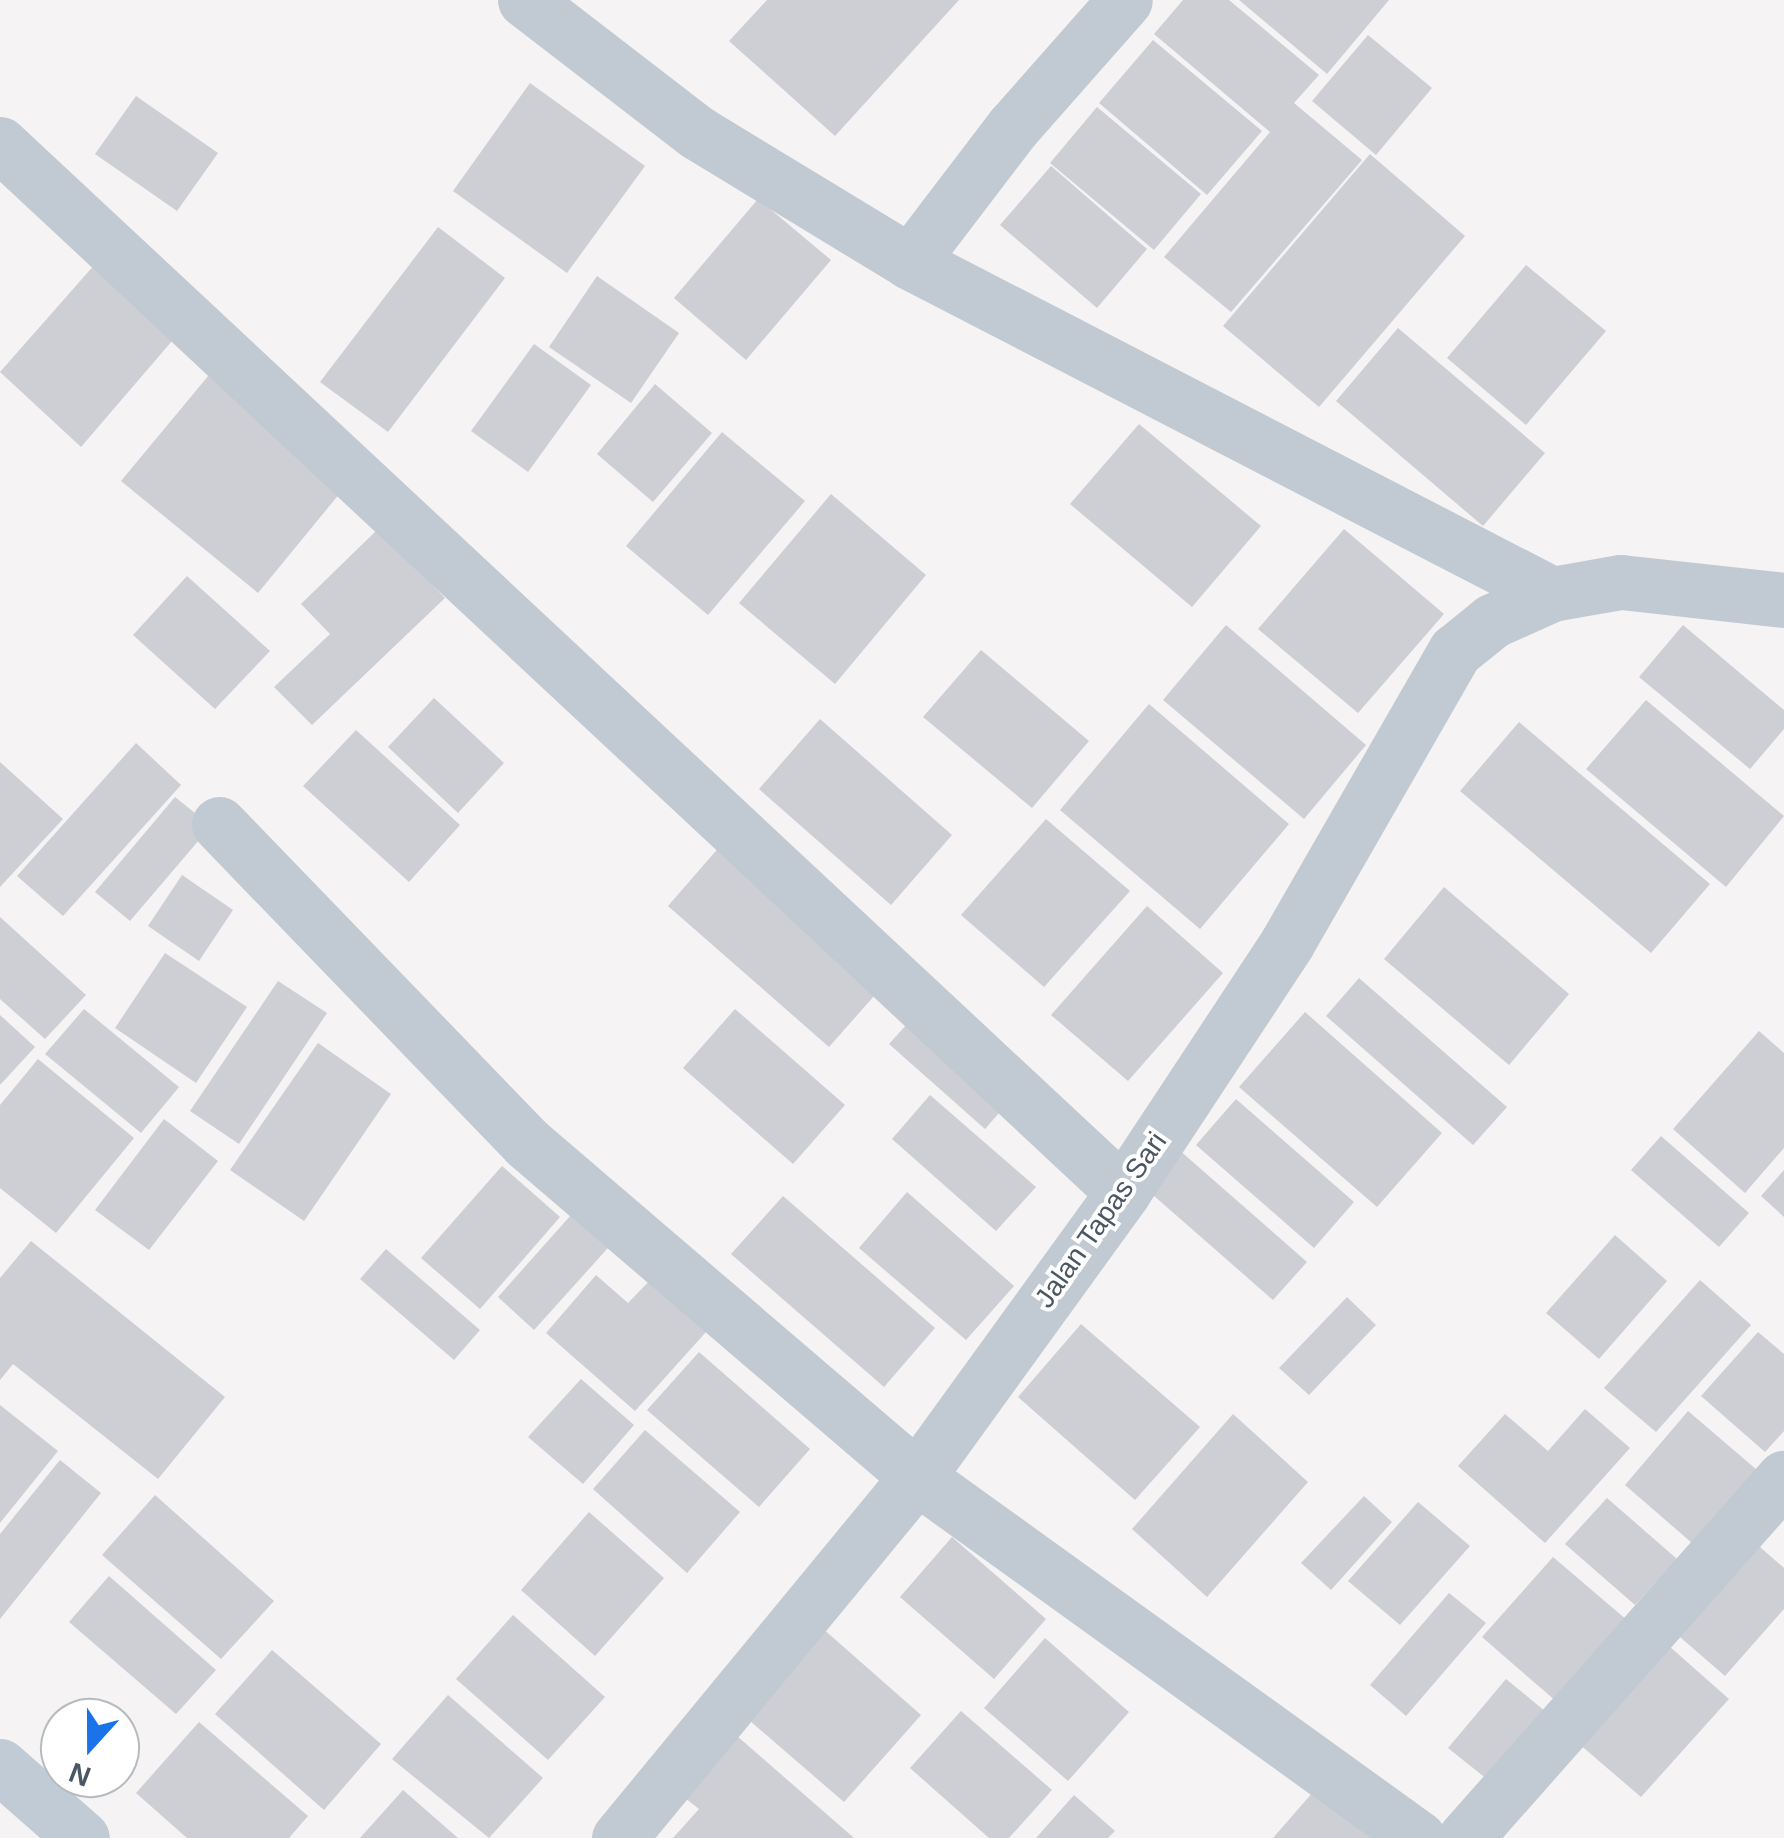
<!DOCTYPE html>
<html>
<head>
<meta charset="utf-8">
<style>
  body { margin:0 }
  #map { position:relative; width:1784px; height:1838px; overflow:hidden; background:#f5f3f3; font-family:Arial,sans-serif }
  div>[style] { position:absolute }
  .building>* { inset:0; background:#cdcfd5 }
  .street>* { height:55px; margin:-27.5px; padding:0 27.5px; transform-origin:27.5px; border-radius:27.5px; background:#c1cad2 }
  .secondary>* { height:55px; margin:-27.5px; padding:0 27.5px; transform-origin:27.5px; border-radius:27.5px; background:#c1cbd6 }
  span { translate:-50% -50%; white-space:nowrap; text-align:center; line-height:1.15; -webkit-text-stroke:8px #fff; paint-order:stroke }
  .street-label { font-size:28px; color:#4a5661 }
  .north { position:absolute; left:40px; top:1698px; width:100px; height:100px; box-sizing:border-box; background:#fff; border:2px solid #b7bbc0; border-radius:50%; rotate:201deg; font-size:28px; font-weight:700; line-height:40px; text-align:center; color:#4a5661 }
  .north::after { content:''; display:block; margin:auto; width:35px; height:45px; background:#1a73e8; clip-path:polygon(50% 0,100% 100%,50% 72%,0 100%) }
</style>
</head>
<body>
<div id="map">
  <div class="building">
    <i style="clip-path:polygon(767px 0,959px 0,835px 136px,729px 41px)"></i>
    <i style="clip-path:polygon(1183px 0,1229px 0,1319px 75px,1294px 103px,1362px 160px,1231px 312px,1164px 257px,1270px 132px,1154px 34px)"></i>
    <i style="clip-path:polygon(1239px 0,1389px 0,1327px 74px)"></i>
    <i style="clip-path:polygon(1368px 35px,1432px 88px,1376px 155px,1312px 101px)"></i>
    <i style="clip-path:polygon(1153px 40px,1262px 131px,1207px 195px,1099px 103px)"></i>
    <i style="clip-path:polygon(530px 83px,645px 166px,567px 273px,453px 191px)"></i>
    <i style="clip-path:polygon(136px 96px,218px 153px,177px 211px,95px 154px)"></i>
    <i style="clip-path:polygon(1097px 107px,1201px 194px,1154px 250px,1050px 163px)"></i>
    <i style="clip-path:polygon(1370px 154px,1465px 236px,1319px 407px,1223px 326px)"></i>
    <i style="clip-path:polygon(1051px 166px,1147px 249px,1097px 308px,1000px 225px)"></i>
    <i style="clip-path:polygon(758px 199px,831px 260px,746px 360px,674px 298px)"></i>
    <i style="clip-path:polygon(438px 227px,505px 278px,388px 432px,320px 382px)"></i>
    <i style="clip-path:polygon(96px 263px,178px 334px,81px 447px,0 372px)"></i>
    <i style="clip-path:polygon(1526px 265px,1606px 331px,1526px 425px,1447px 358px)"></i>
    <i style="clip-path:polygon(597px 276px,679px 333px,631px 403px,549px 347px)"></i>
    <i style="clip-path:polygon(1398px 328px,1545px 453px,1483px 526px,1336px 401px)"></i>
    <i style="clip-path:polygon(534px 344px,591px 385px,528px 472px,471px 431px)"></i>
    <i style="clip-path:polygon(209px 375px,345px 487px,258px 593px,121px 481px)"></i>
    <i style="clip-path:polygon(655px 384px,712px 433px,653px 502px,597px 454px)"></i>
    <i style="clip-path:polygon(1139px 424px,1261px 526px,1192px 607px,1070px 504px)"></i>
    <i style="clip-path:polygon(722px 432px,805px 501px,708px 615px,626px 546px)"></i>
    <i style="clip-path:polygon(831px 494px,926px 575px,835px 684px,739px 603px)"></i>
    <i style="clip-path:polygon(378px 529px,445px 598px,312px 725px,274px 687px,330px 634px,301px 604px)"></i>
    <i style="clip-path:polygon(1344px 529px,1444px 614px,1358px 713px,1258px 629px)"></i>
    <i style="clip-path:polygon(187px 576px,270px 651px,215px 709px,133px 635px)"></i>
    <i style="clip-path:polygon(1226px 625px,1366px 745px,1304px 819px,1163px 700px)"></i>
    <i style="clip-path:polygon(1683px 625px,1784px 710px,1784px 729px,1750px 769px,1639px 677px)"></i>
    <i style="clip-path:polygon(981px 650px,1089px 741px,1032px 808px,923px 717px)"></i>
    <i style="clip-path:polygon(434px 698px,504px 763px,458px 813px,388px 747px)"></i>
    <i style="clip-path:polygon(1646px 700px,1784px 816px,1726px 887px,1586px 769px)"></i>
    <i style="clip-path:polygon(1149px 704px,1289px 824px,1200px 929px,1060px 810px)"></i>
    <i style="clip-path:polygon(820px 719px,952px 835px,891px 905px,759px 789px)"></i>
    <i style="clip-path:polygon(1519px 722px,1710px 884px,1651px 953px,1460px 791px)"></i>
    <i style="clip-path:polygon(356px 730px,460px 825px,409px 882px,303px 786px)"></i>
    <i style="clip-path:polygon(136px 743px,181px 785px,63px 916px,17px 876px)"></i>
    <i style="clip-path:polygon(0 762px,63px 819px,0 887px)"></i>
    <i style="clip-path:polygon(175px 797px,211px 826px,130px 921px,95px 892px)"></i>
    <i style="clip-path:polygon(1046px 819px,1130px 891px,1044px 987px,961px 915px)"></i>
    <i style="clip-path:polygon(721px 845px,882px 987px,829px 1047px,668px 906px)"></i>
    <i style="clip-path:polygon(182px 875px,233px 910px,199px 961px,148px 926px)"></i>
    <i style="clip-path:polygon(1444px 887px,1569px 994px,1509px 1065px,1384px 959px)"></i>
    <i style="clip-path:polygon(1147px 906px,1223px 973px,1128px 1081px,1051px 1015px)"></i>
    <i style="clip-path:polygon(0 917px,86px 995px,45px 1039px,0 999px)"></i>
    <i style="clip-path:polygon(165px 953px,247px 1007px,196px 1083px,115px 1028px)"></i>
    <i style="clip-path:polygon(1359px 978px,1507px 1107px,1473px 1145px,1326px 1016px)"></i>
    <i style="clip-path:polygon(278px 981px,327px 1013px,239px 1144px,190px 1111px)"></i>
    <i style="clip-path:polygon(84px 1009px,179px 1087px,141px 1133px,45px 1054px)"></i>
    <i style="clip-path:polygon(735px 1009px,845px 1105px,793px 1164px,683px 1068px)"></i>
    <i style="clip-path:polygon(1305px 1012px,1442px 1133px,1377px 1207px,1239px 1087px)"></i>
    <i style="clip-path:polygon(917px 1013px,1013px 1097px,985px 1129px,889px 1044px)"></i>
    <i style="clip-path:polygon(0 1015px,35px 1047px,0 1085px)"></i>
    <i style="clip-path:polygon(1759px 1031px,1784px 1053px,1784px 1148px,1745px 1193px,1673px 1129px)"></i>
    <i style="clip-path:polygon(318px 1043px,391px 1094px,304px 1221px,230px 1170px)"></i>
    <i style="clip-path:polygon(38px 1059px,134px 1138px,56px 1233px,0 1188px,0 1105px)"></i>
    <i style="clip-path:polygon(930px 1095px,1036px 1187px,996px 1231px,892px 1139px)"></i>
    <i style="clip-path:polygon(1236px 1099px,1354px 1202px,1314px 1248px,1196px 1145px)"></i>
    <i style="clip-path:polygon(164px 1119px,218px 1161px,149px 1250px,95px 1210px)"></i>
    <i style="clip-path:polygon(1661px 1136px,1749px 1213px,1719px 1247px,1631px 1170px)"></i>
    <i style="clip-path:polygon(1178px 1149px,1307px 1262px,1273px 1300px,1145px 1188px)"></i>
    <i style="clip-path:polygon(502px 1166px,560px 1217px,480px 1309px,421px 1258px)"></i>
    <i style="clip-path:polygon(1784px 1170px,1784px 1217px,1761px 1196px)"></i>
    <i style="clip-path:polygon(907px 1192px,1014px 1286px,966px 1340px,859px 1248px)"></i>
    <i style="clip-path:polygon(783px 1196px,935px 1328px,884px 1387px,731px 1254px)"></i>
    <i style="clip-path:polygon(579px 1206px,616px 1239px,534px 1330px,498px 1297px)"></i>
    <i style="clip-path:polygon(1615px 1235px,1667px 1281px,1599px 1359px,1546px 1313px)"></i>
    <i style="clip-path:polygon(31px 1241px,225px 1397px,158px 1479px,13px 1364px,0 1380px,0 1278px)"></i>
    <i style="clip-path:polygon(386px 1249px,480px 1330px,454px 1360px,360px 1279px)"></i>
    <i style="clip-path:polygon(658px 1272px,715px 1322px,635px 1411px,546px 1333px,596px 1275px,628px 1303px)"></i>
    <i style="clip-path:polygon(1700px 1280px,1751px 1325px,1656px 1432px,1604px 1388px)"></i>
    <i style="clip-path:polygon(1347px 1297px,1376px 1325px,1309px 1395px,1279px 1368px)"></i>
    <i style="clip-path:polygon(1081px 1324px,1200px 1427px,1135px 1500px,1018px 1397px)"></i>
    <i style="clip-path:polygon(1758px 1332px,1784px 1354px,1784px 1431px,1765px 1452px,1701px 1396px)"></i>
    <i style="clip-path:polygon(699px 1352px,810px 1449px,759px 1507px,647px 1410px)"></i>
    <i style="clip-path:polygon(581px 1379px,634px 1425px,583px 1484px,528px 1437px)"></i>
    <i style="clip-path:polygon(0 1405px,58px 1451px,0 1523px)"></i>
    <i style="clip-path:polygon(1585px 1409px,1630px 1448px,1545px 1543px,1458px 1466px,1505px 1414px,1548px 1451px)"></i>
    <i style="clip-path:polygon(1688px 1411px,1757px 1470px,1692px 1543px,1625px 1485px)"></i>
    <i style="clip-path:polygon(1233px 1414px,1308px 1482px,1207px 1597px,1132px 1529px)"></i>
    <i style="clip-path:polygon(645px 1430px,740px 1512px,687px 1573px,593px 1489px)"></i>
    <i style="clip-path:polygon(60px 1460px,101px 1493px,0 1619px,0 1534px)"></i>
    <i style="clip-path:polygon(155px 1495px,274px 1601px,221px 1659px,102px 1555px)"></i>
    <i style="clip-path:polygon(1364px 1496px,1392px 1522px,1331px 1590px,1301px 1563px)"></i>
    <i style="clip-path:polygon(1607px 1498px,1677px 1559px,1635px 1605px,1565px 1544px)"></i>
    <i style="clip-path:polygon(1418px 1502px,1470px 1546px,1400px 1625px,1348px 1581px)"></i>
    <i style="clip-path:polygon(589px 1512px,664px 1578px,595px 1656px,521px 1590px)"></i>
    <i style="clip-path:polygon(1745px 1534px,1784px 1568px,1784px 1609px,1725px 1676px,1665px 1624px)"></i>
    <i style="clip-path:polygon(952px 1537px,1046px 1619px,994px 1679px,900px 1597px)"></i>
    <i style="clip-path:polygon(1553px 1557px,1628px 1621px,1557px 1702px,1482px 1637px)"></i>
    <i style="clip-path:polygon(109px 1576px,216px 1670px,176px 1714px,69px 1622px)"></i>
    <i style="clip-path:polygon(1449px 1593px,1486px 1623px,1406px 1716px,1370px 1685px)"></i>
    <i style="clip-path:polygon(513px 1615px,605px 1697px,548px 1760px,456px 1679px)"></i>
    <i style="clip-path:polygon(821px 1627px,921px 1715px,844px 1802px,743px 1715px)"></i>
    <i style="clip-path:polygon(1652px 1631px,1729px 1699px,1641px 1797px,1564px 1731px)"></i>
    <i style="clip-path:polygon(1045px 1638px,1129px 1712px,1068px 1781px,984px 1708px)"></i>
    <i style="clip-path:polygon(272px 1650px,381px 1744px,324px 1810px,215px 1714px)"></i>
    <i style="clip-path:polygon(1506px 1679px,1546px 1712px,1488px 1780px,1448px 1748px)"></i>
    <i style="clip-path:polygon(448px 1695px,543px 1778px,489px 1838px,392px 1759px)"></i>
    <i style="clip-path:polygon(961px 1711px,1052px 1790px,1009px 1838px,989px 1838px,910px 1768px)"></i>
    <i style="clip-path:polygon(199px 1722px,308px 1816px,289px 1838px,187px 1838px,136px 1793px)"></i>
    <i style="clip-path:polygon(737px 1736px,854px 1838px,673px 1838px,699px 1809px,684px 1797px)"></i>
    <i style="clip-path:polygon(1320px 1784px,1381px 1838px,1273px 1838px)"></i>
    <i style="clip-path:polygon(403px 1790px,458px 1838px,360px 1838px)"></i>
    <i style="clip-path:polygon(1074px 1795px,1115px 1831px,1108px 1838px,1036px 1838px)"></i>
  </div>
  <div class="street">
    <i style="left:525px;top:0;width:218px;rotate:37.6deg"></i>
    <i style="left:698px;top:133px;width:248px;rotate:31.3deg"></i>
    <i style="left:910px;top:262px;width:170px;rotate:-52.7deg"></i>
    <i style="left:1013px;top:127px;width:169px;rotate:-48.6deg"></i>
    <i style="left:0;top:144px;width:1536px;rotate:43.02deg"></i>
    <i style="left:910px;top:262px;width:723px;rotate:27.35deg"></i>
    <i style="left:219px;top:824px;width:443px;rotate:46deg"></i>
    <i style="left:527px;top:1143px;width:513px;rotate:40.58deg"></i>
    <i style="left:917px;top:1477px;width:618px;rotate:35.77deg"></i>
    <i style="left:619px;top:1838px;width:468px;rotate:-50.5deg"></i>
    <i style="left:917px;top:1477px;width:352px;rotate:-54.1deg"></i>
    <i style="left:1123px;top:1192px;width:298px;rotate:-56.6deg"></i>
    <i style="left:1287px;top:943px;width:337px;rotate:-60.1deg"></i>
    <i style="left:1455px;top:651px;width:48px;rotate:-39deg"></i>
    <i style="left:1492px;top:621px;width:66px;rotate:-24.2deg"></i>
    <i style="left:1552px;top:594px;width:70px;rotate:-9.9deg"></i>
    <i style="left:1621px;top:582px;width:164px;rotate:6.3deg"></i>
    <i style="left:1465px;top:1838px;width:481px;rotate:-48.5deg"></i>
  </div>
  <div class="secondary">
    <i style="left:0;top:1766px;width:109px;rotate:41.3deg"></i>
  </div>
  <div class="street-label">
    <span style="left:1101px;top:1220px;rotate:-55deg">Jalan Tapas Sari</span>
  </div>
  <div class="north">N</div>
</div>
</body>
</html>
